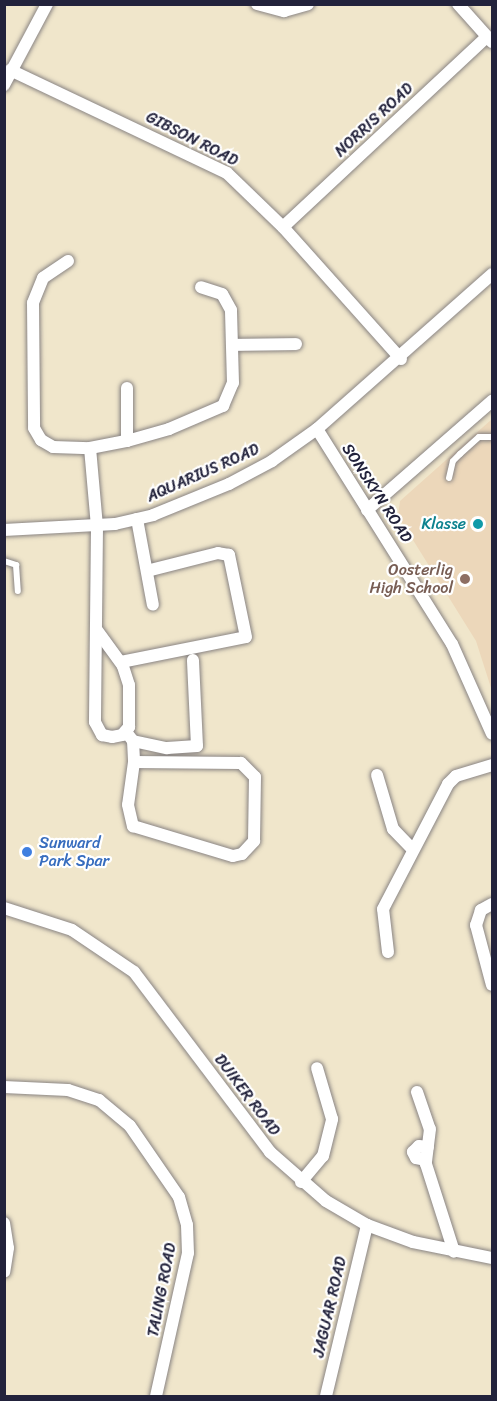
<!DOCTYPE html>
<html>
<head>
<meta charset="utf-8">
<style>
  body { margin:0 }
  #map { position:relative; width:497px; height:1401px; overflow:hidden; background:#f0e6cb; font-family:Sriracha,sans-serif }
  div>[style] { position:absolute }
  .built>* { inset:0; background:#ecd7ba }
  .roads { filter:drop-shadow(0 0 2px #898483) drop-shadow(0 0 2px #898483) }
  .lane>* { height:6px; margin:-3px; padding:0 3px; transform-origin:3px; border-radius:3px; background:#fff }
  .street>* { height:12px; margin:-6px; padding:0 6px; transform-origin:6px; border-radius:6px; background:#fff }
  .dots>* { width:16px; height:16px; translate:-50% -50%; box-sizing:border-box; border:3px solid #fff; border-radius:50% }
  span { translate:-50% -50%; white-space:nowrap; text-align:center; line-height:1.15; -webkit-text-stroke:4.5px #fff; paint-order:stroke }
  .street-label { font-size:16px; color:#22223b }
  .culture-label { font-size:16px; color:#0d838f }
  .right { translate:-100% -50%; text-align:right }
  .education-label { font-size:16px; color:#785e54 }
  .shop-label { font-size:16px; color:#366cbe }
  .left { translate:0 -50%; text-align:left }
  .frame { position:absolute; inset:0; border:6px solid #22223b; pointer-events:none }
</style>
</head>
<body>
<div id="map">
  <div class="built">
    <i style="clip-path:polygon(492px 419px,492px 691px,476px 641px,398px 516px,400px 501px)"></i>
  </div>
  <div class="roads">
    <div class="lane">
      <i style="left:449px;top:478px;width:17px;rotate:-77deg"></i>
      <i style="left:453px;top:461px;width:10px;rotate:-45deg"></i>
      <i style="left:460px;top:454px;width:25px;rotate:-42deg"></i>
      <i style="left:479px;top:437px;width:13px"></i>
      <i style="left:4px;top:561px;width:13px;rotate:18deg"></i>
      <i style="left:16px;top:565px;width:26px;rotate:86deg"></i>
    </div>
    <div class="street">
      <i style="left:257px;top:4px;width:28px;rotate:15deg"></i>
      <i style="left:284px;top:11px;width:25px;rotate:-16deg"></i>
      <i style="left:458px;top:4px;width:51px;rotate:48.2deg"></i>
      <i style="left:10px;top:70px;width:240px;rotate:25.4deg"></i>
      <i style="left:227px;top:173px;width:78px;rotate:44deg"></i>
      <i style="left:283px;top:227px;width:177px;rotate:48.2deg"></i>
      <i style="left:4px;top:85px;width:92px;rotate:-62deg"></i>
      <i style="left:283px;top:227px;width:279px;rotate:-43deg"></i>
      <i style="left:68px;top:261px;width:30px;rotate:146deg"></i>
      <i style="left:43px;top:278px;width:27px;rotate:112deg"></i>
      <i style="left:33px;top:303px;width:125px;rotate:89.5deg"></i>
      <i style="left:34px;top:428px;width:14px;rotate:60deg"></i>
      <i style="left:41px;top:440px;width:14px;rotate:30deg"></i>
      <i style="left:53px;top:447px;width:37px;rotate:2deg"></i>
      <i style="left:90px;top:448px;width:38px;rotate:-11deg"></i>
      <i style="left:127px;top:441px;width:44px;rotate:-15.9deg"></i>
      <i style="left:169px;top:429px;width:59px;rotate:-23.1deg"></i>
      <i style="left:223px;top:406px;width:25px;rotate:-67deg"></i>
      <i style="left:233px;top:383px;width:73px;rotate:-91.6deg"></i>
      <i style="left:231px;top:310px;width:18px;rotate:-119deg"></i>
      <i style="left:222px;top:294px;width:22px;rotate:-162deg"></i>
      <i style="left:233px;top:345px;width:63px;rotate:-0.9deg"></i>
      <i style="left:127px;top:388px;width:53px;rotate:90deg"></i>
      <i style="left:317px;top:429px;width:254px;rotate:57.9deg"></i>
      <i style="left:452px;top:644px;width:98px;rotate:66deg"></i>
      <i style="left:90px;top:448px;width:79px;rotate:84.9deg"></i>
      <i style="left:97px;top:527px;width:195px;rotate:90.6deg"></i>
      <i style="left:95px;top:722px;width:15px;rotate:62deg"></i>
      <i style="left:102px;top:735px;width:10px;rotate:11deg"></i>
      <i style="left:112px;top:737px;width:10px;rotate:-11deg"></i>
      <i style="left:122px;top:735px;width:11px;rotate:-49deg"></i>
      <i style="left:129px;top:727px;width:42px;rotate:-90deg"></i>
      <i style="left:129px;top:685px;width:20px;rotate:-108deg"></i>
      <i style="left:123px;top:666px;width:46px;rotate:-126.1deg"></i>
      <i style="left:367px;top:510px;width:166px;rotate:-41.1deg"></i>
      <i style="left:137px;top:519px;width:87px;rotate:79.5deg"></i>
      <i style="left:4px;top:530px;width:111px;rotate:-3.1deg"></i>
      <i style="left:115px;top:524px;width:39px;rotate:-13deg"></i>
      <i style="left:153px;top:515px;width:82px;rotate:-22.2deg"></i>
      <i style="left:229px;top:484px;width:49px;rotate:-28.1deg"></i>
      <i style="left:272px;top:461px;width:55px;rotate:-35.4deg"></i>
      <i style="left:317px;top:429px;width:234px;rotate:-41.5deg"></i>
      <i style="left:121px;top:662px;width:127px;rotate:-11.3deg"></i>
      <i style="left:246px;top:637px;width:84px;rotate:-101.7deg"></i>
      <i style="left:229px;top:555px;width:11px;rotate:-170deg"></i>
      <i style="left:218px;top:553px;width:73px;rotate:165.8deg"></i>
      <i style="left:126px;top:732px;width:11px;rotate:52deg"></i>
      <i style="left:133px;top:741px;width:21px;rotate:87deg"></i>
      <i style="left:134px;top:762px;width:43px;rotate:97.9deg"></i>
      <i style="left:128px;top:805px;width:22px;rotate:77deg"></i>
      <i style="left:133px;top:826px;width:104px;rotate:16.7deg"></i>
      <i style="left:233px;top:856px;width:9px;rotate:-13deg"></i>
      <i style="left:242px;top:854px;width:18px;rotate:-47deg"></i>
      <i style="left:254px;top:841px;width:64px;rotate:-89.1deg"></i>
      <i style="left:255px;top:777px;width:20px;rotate:-135deg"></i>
      <i style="left:241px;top:763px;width:107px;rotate:-179.5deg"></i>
      <i style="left:133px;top:741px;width:35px;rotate:12deg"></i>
      <i style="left:167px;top:748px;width:30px;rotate:-4deg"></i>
      <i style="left:197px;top:746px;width:86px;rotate:-92.7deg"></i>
      <i style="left:377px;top:775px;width:56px;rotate:73.5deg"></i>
      <i style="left:393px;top:829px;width:29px;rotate:46deg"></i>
      <i style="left:492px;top:904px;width:13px;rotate:151deg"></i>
      <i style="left:481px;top:910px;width:16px;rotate:108deg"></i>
      <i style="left:476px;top:925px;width:62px;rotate:75.1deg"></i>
      <i style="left:4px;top:908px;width:71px;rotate:17.9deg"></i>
      <i style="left:72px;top:930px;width:75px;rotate:34.1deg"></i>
      <i style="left:134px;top:972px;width:226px;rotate:52.9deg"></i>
      <i style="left:270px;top:1152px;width:74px;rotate:41.2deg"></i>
      <i style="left:326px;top:1201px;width:48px;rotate:30.3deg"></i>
      <i style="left:367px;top:1225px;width:49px;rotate:20.3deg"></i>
      <i style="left:413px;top:1242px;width:81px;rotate:11.4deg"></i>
      <i style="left:388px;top:952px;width:43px;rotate:-96.6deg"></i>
      <i style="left:383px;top:909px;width:141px;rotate:-62.5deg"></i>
      <i style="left:448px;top:784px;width:11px;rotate:-45deg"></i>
      <i style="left:456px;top:776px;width:38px;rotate:-17deg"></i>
      <i style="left:4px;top:1087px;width:64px;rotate:2.7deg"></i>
      <i style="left:68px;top:1090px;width:33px;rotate:18deg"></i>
      <i style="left:99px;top:1100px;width:40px;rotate:40deg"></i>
      <i style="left:130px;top:1126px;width:86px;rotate:55.4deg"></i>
      <i style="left:179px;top:1197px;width:29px;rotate:74deg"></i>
      <i style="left:187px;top:1225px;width:28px;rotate:88deg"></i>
      <i style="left:188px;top:1253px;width:147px;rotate:102.6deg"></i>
      <i style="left:417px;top:1092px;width:39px;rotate:71deg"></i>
      <i style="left:430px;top:1129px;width:35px;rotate:97deg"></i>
      <i style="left:426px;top:1164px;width:92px;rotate:72.3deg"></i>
      <i style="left:426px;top:1160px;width:10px;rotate:-169deg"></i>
      <i style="left:416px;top:1158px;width:7px;rotate:-117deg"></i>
      <i style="left:413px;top:1152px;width:8px;rotate:-45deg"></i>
      <i style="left:419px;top:1146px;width:9px;rotate:6deg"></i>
      <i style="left:301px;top:1182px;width:34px;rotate:-50deg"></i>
      <i style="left:323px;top:1156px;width:38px;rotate:-76deg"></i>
      <i style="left:332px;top:1119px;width:53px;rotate:-106.4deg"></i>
      <i style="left:4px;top:1223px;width:25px;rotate:81deg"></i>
      <i style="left:8px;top:1248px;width:24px;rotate:99deg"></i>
      <i style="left:326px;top:1396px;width:176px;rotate:-76.5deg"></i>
    </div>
  </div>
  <div class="dots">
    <i style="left:478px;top:524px;background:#0f9aa8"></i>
    <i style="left:465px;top:579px;background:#8d6e63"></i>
    <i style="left:27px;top:852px;background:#3f7fe0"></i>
  </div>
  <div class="street-label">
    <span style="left:374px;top:120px;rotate:-43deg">NORRIS ROAD</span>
    <span style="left:192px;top:139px;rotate:27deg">GIBSON ROAD</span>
    <span style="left:203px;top:473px;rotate:-24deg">AQUARIUS ROAD</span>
    <span style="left:377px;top:493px;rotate:57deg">SONSKYN ROAD</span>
    <span style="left:247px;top:1095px;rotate:53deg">DUIKER ROAD</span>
    <span style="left:162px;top:1290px;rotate:-79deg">TALING ROAD</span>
    <span style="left:330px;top:1307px;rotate:-77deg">JAGUAR ROAD</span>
  </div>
  <div class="culture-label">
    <span class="right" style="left:466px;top:524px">Klasse</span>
  </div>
  <div class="education-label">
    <span class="right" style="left:453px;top:579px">Oosterlig<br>High School</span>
  </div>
  <div class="shop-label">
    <span class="left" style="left:39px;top:852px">Sunward<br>Park Spar</span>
  </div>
  <div class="frame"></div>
</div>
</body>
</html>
